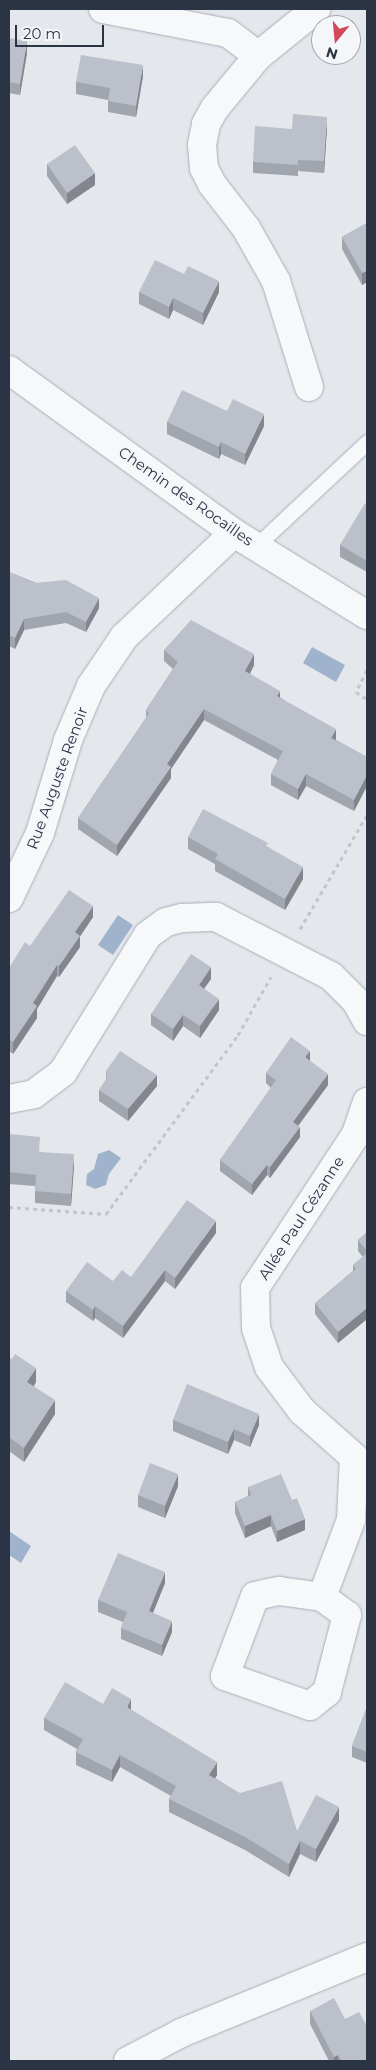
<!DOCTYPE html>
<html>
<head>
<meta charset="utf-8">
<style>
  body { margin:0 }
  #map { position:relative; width:376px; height:2070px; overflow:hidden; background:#e4e7ec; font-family:Montserrat,sans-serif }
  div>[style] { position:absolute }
  .water>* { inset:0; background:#9fb4cc }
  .path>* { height:3px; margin-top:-1.5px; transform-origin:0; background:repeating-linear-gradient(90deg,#c2c5cb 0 4px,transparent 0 8px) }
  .roads { filter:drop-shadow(0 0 1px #a9aeb7) drop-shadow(0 0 1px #a9aeb7) }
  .service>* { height:15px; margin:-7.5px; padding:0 7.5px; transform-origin:7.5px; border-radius:7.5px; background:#f7f8fa }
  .minor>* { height:28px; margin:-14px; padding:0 14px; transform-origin:14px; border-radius:14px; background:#f7f8fa }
  .wall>* { inset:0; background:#a1a5ae }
  .shaded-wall>* { inset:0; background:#83868d }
  .building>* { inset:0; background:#bbc0ca }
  span { translate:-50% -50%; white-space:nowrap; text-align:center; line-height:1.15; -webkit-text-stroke:4px #f4f6f9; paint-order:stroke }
  .street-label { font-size:15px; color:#2b3445 }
  .frame { position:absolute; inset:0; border:10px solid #2b3445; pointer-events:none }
  .north { position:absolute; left:311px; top:15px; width:50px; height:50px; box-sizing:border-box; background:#f4f6f9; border:1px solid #a4a8b1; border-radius:50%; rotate:197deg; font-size:14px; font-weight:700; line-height:20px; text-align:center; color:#2b3445 }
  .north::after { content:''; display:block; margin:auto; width:18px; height:22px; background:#d1495b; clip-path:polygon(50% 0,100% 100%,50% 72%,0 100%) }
  .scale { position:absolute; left:15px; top:25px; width:89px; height:22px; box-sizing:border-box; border:2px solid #2b3445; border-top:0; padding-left:6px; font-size:15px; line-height:18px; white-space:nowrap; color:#2b3445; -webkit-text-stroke:4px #f4f6f9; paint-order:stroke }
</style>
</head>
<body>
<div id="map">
  <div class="water">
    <i style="clip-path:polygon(312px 647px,345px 665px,336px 682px,303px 663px)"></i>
    <i style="clip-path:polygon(118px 915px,133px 925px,113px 955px,98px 945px)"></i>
    <i style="clip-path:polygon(109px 1150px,121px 1158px,109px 1174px,106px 1185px,95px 1189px,86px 1185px,87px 1174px,94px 1169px,98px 1154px)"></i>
    <i style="clip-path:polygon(9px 1531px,31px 1546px,21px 1563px,9px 1555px)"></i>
  </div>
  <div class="path">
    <i style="left:367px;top:670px;width:25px;rotate:117deg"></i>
    <i style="left:356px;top:692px;width:13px;rotate:32deg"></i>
    <i style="left:300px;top:929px;width:132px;rotate:-59.6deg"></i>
    <i style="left:9px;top:1207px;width:97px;rotate:4.1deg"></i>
    <i style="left:106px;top:1214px;width:222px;rotate:-53.6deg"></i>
    <i style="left:238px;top:1035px;width:67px;rotate:-60.4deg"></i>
  </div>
  <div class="roads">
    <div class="service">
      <i style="left:256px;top:546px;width:152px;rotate:-43.1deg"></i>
    </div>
    <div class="minor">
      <i style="left:103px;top:9px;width:127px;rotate:10.9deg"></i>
      <i style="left:228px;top:33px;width:38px;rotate:37deg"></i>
      <i style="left:9px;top:370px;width:278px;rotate:35.9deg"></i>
      <i style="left:234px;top:533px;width:156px;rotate:31.7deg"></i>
      <i style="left:309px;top:387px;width:111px;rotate:-107.3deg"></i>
      <i style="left:276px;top:281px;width:61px;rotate:-119.5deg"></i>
      <i style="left:246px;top:228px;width:56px;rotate:-127.7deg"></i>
      <i style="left:212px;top:184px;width:18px;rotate:-117deg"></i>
      <i style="left:204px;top:168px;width:23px;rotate:-95deg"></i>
      <i style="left:202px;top:145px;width:21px;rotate:-79deg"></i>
      <i style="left:206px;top:124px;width:18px;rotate:-61deg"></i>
      <i style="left:215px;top:108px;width:67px;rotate:-50.4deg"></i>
      <i style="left:258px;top:56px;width:75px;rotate:-39deg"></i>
      <i style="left:9px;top:898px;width:72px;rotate:-64.5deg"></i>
      <i style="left:40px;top:833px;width:97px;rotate:-73.2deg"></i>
      <i style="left:68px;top:740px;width:59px;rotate:-66.9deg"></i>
      <i style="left:91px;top:686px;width:59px;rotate:-56deg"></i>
      <i style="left:124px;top:637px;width:151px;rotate:-43.4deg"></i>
      <i style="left:9px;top:1099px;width:25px;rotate:-11deg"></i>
      <i style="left:34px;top:1094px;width:36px;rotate:-37deg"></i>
      <i style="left:63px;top:1072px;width:161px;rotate:-58.2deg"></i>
      <i style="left:148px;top:935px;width:22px;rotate:-36deg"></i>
      <i style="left:166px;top:922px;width:16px;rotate:-14deg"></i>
      <i style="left:182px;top:918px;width:34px;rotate:-2deg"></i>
      <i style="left:216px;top:917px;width:129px;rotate:27.2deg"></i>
      <i style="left:331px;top:976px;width:35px;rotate:45deg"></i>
      <i style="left:356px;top:1001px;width:23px;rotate:61deg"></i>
      <i style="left:279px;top:1591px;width:43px;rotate:7.9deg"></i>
      <i style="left:322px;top:1597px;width:31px;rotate:36deg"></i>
      <i style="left:347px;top:1615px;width:80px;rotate:104.6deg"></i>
      <i style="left:327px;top:1692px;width:22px;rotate:141deg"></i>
      <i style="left:310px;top:1706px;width:90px;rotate:-160.6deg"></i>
      <i style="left:225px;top:1676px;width:85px;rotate:-69.4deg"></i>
      <i style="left:255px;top:1596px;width:25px;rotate:-12deg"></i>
      <i style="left:322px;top:1597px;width:82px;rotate:-69.4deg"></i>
      <i style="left:351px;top:1520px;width:63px;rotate:-87.3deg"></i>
      <i style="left:354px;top:1457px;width:69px;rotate:-138.5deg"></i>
      <i style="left:302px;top:1411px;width:55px;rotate:-126.9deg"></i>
      <i style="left:269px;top:1367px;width:41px;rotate:-108.4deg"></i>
      <i style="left:256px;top:1328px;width:40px;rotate:-91.4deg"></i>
      <i style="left:255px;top:1288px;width:184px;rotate:-56.7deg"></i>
      <i style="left:356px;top:1134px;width:34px;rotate:-71deg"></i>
      <i style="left:128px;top:2061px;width:60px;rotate:-27.8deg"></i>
      <i style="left:181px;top:2033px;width:201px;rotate:-22.2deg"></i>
    </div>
  </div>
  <div class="wall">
    <i style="clip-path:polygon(9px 38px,27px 53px,20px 95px,9px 93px)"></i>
    <i style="clip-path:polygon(143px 76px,136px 117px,108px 112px,108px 100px,76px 94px,76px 82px)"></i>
    <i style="clip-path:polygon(327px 128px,324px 173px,298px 171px,298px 176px,253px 173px,253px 162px,292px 129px)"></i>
    <i style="clip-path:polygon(47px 164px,95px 185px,67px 204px,47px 176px)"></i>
    <i style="clip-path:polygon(367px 223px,367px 282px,362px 285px,342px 249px,342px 237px)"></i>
    <i style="clip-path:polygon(184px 274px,219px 292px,203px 325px,173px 310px,169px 319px,139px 304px,139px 292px)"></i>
    <i style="clip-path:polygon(227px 411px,264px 426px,245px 465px,221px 454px,219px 459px,167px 434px,167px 422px)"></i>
    <i style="clip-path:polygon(367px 505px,367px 572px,340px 557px,340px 545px)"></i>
    <i style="clip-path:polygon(9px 572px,99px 608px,86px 632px,66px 623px,24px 630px,15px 649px,9px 646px)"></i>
    <i style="clip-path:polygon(164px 650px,254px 665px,250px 674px,336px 740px,367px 757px,367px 786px,354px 811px,306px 786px,298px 800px,271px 785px,271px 774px,278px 760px,204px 720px,171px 769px,171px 778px,117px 856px,78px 829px,78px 818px,146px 718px,146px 710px,173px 669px,164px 661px)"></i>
    <i style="clip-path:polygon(188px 837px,268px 847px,303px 879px,285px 910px,215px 871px,215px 864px,188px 849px)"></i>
    <i style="clip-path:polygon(93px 917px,80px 936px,80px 947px,59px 977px,57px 976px,37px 1009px,37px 1018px,13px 1054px,9px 1051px,9px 968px,30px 946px)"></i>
    <i style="clip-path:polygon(211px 979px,204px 988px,219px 1010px,200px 1038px,183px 1026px,173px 1041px,151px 1025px,151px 1014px)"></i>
    <i style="clip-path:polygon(310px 1061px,328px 1085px,298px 1125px,300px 1137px,270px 1178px,267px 1175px,252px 1195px,220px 1171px,220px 1160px,271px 1088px,266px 1083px,266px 1073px)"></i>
    <i style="clip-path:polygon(106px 1071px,157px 1086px,128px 1121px,99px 1101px,99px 1090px,106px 1080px)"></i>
    <i style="clip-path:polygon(9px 1134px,40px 1152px,74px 1166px,71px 1206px,35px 1203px,35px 1186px,9px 1184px)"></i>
    <i style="clip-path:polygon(367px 1232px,367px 1319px,338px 1343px,315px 1314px,315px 1303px,353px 1271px,353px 1265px,363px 1257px,358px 1251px,358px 1240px)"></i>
    <i style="clip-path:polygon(216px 1233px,175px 1289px,165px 1281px,123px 1338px,95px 1318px,93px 1321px,66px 1302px,66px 1291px,131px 1277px)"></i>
    <i style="clip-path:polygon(9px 1357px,36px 1382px,34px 1386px,55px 1414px,24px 1462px,9px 1451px)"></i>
    <i style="clip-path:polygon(173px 1420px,259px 1425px,250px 1447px,234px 1440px,228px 1454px,173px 1431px)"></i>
    <i style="clip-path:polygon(178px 1486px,165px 1518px,138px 1507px,138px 1495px)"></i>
    <i style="clip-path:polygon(248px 1487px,292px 1500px,305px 1530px,277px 1542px,271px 1526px,245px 1538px,235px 1513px,235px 1502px,248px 1496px)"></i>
    <i style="clip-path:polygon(165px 1583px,153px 1613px,172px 1632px,162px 1656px,121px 1639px,121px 1628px,123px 1622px,98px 1612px,98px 1600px)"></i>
    <i style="clip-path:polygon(103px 1704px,131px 1710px,217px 1775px,215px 1778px,297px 1831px,339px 1820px,316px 1862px,300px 1854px,289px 1877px,245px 1850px,169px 1812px,169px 1799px,171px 1796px,120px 1767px,112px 1782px,76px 1765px,76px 1752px,77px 1749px,44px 1730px,44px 1718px)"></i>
    <i style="clip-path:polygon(367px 1707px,367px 1763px,352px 1757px,352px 1746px)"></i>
    <i style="clip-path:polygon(310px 2011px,345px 2019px,367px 2061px,329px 2061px,310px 2024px)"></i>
  </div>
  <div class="shaded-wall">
    <i style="clip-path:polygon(27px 41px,27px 53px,20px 95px,20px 84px)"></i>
    <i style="clip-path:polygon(143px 65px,143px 76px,136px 117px,136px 106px)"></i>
    <i style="clip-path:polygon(327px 117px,327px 128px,324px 173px,324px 161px)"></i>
    <i style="clip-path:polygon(95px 173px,95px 185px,67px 204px,67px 193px)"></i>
    <i style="clip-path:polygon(367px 271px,367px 282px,362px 285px,362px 273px)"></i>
    <i style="clip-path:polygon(219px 281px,219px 292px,203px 325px,203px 313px)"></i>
    <i style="clip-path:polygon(173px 298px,173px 310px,169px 319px,169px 307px)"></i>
    <i style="clip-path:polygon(264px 414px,264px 426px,245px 465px,245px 454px)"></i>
    <i style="clip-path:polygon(221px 442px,221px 454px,219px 459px,219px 447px)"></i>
    <i style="clip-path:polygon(99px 598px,99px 608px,86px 632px,86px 622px)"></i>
    <i style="clip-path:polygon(24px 619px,24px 630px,15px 649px,15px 638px)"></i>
    <i style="clip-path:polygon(254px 654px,254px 665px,245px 683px,245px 671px)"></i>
    <i style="clip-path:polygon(280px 691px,280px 702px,277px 696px)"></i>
    <i style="clip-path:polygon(204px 709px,204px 720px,171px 769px,171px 778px,117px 856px,117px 845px,167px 764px)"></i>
    <i style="clip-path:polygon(336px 729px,336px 740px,331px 738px)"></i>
    <i style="clip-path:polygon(306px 774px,306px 786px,298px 800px,298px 789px)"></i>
    <i style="clip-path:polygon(367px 775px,367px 786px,354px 811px,354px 800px)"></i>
    <i style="clip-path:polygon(303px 867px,303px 879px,285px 910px,285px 899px)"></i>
    <i style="clip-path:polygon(93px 906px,93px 917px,75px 944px,75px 932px)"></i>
    <i style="clip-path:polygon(80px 936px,80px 947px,59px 977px,59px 966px)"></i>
    <i style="clip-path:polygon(57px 965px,57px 976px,37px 1009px,37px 1018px,13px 1054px,13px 1042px,33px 1003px)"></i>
    <i style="clip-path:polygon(211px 967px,211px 979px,199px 996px,199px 985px)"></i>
    <i style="clip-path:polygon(219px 999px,219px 1010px,200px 1038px,200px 1026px)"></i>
    <i style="clip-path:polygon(183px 1015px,183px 1026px,173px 1041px,173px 1029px)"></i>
    <i style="clip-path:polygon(310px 1051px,310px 1062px,305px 1057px)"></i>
    <i style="clip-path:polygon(328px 1074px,328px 1085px,293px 1133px,293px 1122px)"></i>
    <i style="clip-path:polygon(157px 1075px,157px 1086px,128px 1121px,128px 1109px)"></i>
    <i style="clip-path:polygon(300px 1127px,300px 1137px,270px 1178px,270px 1167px)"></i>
    <i style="clip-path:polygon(74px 1154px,74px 1166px,71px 1206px,71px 1194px)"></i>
    <i style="clip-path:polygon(267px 1165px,267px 1175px,252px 1195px,252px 1184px)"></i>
    <i style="clip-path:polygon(216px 1221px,216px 1233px,175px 1289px,175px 1278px)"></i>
    <i style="clip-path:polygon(165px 1270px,165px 1281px,123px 1338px,123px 1326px)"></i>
    <i style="clip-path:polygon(95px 1306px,95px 1318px,93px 1321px,93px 1310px)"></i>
    <i style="clip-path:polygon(367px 1308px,367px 1319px,338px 1343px,338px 1332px)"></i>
    <i style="clip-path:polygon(36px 1368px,36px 1382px,27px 1396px,27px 1382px)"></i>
    <i style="clip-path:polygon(55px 1400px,55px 1414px,24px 1462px,24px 1448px)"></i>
    <i style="clip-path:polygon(259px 1414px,259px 1425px,250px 1447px,250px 1436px)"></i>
    <i style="clip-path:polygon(234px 1429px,234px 1440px,228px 1454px,228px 1442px)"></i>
    <i style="clip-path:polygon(178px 1474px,178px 1486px,165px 1518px,165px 1506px)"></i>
    <i style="clip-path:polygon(271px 1515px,271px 1526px,245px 1538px,245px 1526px)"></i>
    <i style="clip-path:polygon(305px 1519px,305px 1530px,277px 1542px,277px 1531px)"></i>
    <i style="clip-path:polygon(165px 1572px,165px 1583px,149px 1622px,149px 1611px)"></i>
    <i style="clip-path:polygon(172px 1621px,172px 1632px,162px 1656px,162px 1645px)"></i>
    <i style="clip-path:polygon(131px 1699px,131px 1712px,127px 1707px)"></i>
    <i style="clip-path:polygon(120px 1755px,120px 1767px,112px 1782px,112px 1770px)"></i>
    <i style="clip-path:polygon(217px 1762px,217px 1775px,209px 1788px,209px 1775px)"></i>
    <i style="clip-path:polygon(339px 1807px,339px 1820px,316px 1862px,316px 1849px)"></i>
    <i style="clip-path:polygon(300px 1841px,300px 1854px,289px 1877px,289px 1864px)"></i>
    <i style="clip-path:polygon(338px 2055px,338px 2061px,334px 2061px,334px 2057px)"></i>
  </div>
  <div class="building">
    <i style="clip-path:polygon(9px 38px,27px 41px,20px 84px,9px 82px)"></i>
    <i style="clip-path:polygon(81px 55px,143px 65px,136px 106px,108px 101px,110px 88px,76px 82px)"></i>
    <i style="clip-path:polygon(293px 114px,327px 117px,324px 161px,298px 160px,298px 165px,253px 162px,255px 126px,292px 129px)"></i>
    <i style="clip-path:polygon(75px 145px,95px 173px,67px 193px,47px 164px)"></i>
    <i style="clip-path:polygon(367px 223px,367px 271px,362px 273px,342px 237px)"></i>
    <i style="clip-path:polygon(155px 260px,184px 274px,188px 266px,219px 281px,203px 313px,173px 298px,169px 307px,139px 292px)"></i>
    <i style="clip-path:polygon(182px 390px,227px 411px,233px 399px,264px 414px,245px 454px,221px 442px,219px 447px,167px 422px)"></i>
    <i style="clip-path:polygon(365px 503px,367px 505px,367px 561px,340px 545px)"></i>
    <i style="clip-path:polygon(9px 572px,35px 583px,66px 580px,99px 598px,86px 622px,66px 612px,24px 619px,15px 638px,9px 635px)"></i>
    <i style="clip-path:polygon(191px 620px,254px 654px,245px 671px,280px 691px,277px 696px,336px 729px,331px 738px,367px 757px,367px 775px,354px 800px,306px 774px,298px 789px,271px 774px,283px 751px,204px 709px,167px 764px,171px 767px,117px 845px,78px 818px,149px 713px,146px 710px,178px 662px,164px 650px)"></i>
    <i style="clip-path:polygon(203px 809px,268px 843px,266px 846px,303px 867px,285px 899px,215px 859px,218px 854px,188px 837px)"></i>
    <i style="clip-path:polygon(69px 890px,93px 906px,75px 932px,80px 936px,59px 966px,57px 965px,33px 1003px,37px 1006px,13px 1042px,9px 1039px,9px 968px,25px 942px,30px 946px)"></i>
    <i style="clip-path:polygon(191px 954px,211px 967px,199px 985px,219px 999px,200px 1026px,183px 1015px,173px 1029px,151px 1014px)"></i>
    <i style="clip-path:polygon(291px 1037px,310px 1051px,305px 1057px,328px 1074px,293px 1122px,300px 1127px,270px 1167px,267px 1165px,252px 1184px,220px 1160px,276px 1080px,266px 1073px)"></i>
    <i style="clip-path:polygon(120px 1051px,157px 1075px,128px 1109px,99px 1090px,107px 1078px,106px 1071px)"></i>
    <i style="clip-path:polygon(9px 1134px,40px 1137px,39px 1152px,74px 1154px,71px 1194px,35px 1191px,36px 1175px,9px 1172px)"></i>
    <i style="clip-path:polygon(187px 1200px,216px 1221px,175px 1278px,165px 1270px,123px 1326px,95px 1306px,93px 1310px,66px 1291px,87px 1262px,113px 1281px,122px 1270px,131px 1277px)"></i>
    <i style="clip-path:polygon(367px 1232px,367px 1251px,358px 1240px)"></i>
    <i style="clip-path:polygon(367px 1253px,367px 1308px,338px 1332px,315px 1303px,356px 1269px,353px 1265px)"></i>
    <i style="clip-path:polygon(15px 1354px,36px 1368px,27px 1382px,55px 1400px,24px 1448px,9px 1437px,9px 1357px,12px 1359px)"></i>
    <i style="clip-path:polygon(187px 1384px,259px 1414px,250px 1436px,234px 1429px,228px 1442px,173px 1420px)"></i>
    <i style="clip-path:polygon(150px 1463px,178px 1474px,165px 1506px,138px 1495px)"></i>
    <i style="clip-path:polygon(281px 1474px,292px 1500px,297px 1498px,305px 1519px,277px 1531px,271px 1515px,245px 1526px,235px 1502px,251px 1495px,248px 1487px)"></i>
    <i style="clip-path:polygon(118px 1553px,165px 1572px,149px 1611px,172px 1621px,162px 1645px,121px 1628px,127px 1612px,98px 1600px)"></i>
    <i style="clip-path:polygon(65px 1682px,103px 1704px,112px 1688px,131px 1699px,127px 1707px,217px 1762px,209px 1775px,240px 1793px,282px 1781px,297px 1831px,316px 1795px,339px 1807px,316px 1849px,300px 1841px,289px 1864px,245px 1837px,169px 1799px,176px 1786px,120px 1755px,112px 1770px,76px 1752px,83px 1739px,44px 1718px)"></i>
    <i style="clip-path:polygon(367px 1707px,367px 1752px,352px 1746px)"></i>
    <i style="clip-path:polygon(334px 1998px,345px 2019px,359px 2012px,367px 2026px,367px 2061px,342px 2061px,338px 2055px,334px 2057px,310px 2011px)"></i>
  </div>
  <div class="street-label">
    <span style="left:186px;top:496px;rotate:35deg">Chemin des Rocailles</span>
    <span style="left:57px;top:778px;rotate:-70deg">Rue Auguste Renoir</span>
    <span style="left:301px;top:1218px;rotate:-57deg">Allée Paul Cézanne</span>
  </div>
  <div class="frame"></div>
  <div class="north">N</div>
  <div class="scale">20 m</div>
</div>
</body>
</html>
